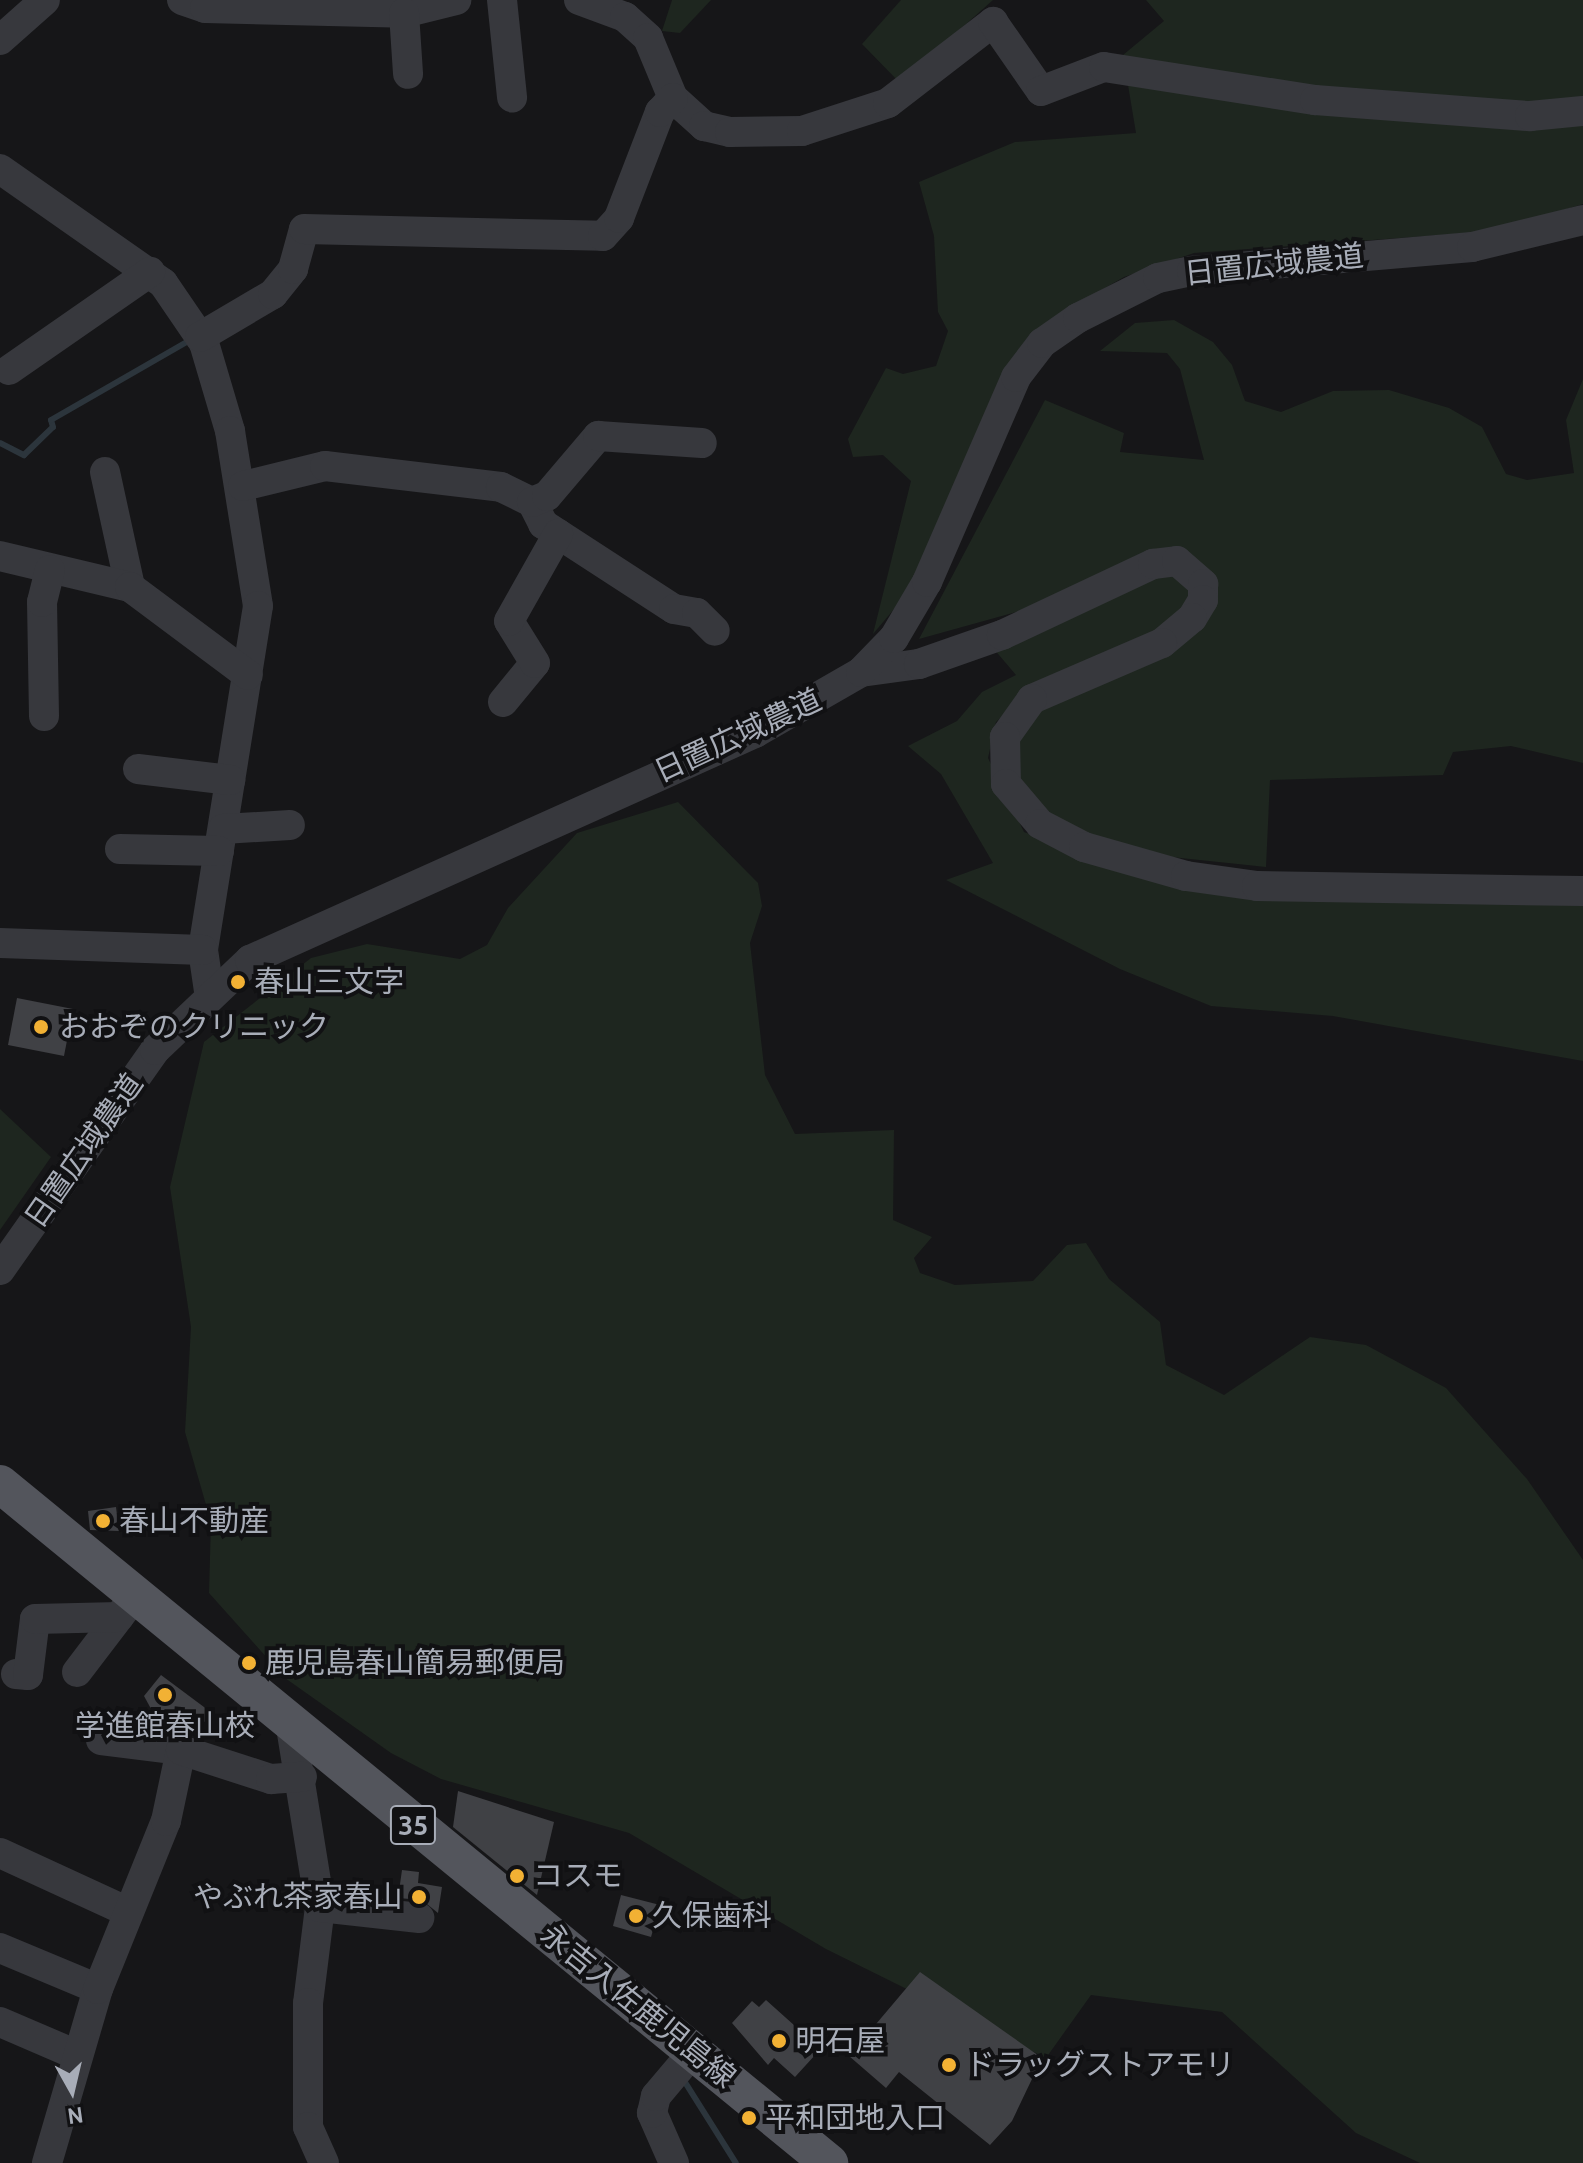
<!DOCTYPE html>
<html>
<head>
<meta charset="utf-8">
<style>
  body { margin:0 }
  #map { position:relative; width:1583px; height:2163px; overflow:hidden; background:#161618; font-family:Cabin,"Noto Sans JP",sans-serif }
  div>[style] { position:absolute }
  .green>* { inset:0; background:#1e261f }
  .stream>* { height:6px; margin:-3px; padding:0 3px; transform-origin:3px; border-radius:3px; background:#2c353c }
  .building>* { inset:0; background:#404145 }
  .minor>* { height:30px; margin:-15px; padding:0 15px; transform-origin:15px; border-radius:15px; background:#37383d }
  .major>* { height:38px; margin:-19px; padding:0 19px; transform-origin:19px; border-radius:19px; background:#53555c }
  .dots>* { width:22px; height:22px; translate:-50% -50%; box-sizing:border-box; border:4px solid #111113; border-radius:50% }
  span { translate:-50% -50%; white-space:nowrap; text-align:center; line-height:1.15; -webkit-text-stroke:8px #111113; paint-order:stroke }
  .shield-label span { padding:2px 6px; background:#111113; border:2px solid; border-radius:6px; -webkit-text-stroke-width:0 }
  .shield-label { font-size:28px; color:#a8adb8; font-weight:700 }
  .street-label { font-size:30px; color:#a8adb8 }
  .poi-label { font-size:30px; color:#a8adb8 }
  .left { translate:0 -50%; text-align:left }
  .right { translate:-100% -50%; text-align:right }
  .north { position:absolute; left:32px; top:2051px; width:80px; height:80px; -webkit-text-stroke:6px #111113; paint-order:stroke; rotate:172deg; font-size:22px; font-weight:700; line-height:32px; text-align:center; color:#a8adb8 }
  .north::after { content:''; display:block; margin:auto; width:28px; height:36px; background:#a8adb8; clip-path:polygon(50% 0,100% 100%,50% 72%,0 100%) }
</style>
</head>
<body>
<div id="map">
  <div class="green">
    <i style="clip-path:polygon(672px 0,711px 0,680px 33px,662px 31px)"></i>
    <i style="clip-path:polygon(901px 0,993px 0,900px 83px,862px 44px)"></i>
    <i style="clip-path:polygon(1146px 0,1583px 0,1583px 204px,1495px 231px,1194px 253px,1124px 277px,1075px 305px,900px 602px,873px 634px,911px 481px,883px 455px,853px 457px,848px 439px,886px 368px,903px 374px,936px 366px,948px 331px,938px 312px,934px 236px,919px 182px,1015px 142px,1136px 133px,1123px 55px,1164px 21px)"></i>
    <i style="clip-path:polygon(1174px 320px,1213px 342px,1232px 365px,1245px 401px,1281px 412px,1333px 391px,1389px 390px,1449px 408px,1482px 427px,1506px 474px,1527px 480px,1574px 473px,1566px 420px,1583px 379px,1583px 763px,1511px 746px,1453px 752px,1443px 775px,1270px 780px,1266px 867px,1124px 852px,1045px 817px,1022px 794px,1012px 745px,1037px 705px,1196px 629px,1200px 561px,919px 639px,1045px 400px,1124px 433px,1120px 452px,1204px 460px,1180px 369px,1167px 353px,1100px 351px,1135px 323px)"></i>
    <i style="clip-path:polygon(1173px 570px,1189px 581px,1191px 600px,1154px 635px,1022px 697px,996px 722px,988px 758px,1024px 832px,1166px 883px,1583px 904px,1583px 1061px,1333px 1016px,1211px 1006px,1120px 969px,946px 880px,993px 863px,941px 774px,908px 746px,957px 721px,982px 692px,1016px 675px,993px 648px)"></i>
    <i style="clip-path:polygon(678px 802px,758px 883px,762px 906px,750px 943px,765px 1075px,795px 1134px,894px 1130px,893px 1220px,932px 1237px,914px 1258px,920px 1273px,955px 1285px,1033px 1281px,1067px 1245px,1086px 1243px,1109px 1279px,1160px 1322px,1166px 1365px,1224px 1395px,1310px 1337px,1366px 1345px,1446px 1388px,1527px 1479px,1583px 1560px,1583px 2163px,1420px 2163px,1356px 2133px,1222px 2012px,1091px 1995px,1046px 2058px,826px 1949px,629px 1833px,441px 1779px,391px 1753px,285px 1678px,209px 1593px,211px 1522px,185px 1432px,191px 1327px,170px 1187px,204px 1042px,311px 958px,367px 944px,460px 959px,487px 945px,508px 908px,577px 833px)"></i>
    <i style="clip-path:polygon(0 1109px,51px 1157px,0 1230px)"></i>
  </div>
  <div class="stream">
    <i style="left:0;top:443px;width:27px;rotate:27deg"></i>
    <i style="left:24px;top:455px;width:40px;rotate:-44deg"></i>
    <i style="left:53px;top:427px;width:7px;rotate:-106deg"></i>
    <i style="left:51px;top:420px;width:155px;rotate:-29.9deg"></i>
    <i style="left:683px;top:2079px;width:99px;rotate:57.8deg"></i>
  </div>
  <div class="building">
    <i style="clip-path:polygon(17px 998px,73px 1009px,64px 1056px,8px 1045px)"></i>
    <i style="clip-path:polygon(116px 1507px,119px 1531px,90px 1530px,88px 1511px)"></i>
    <i style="clip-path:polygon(161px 1675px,212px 1713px,200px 1727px,173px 1731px,150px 1707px,144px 1696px)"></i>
    <i style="clip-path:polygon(458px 1791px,554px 1822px,537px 1895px,453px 1827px)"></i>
    <i style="clip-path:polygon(402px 1870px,419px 1872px,418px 1883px,442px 1887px,438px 1913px,422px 1900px,398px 1898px)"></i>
    <i style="clip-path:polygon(621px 1895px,660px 1905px,651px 1937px,613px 1926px)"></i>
    <i style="clip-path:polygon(920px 1972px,1042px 2058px,1012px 2121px,990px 2145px,899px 2072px,886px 2088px,849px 2056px)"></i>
    <i style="clip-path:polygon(766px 2000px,814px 2043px,816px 2054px,795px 2077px,774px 2058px,768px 2065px,732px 2023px,752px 2001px,759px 2007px)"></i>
  </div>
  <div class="minor">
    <i style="left:182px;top:0;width:24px;rotate:19deg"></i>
    <i style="left:205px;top:8px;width:199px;rotate:1.4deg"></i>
    <i style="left:404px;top:13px;width:54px;rotate:-14deg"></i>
    <i style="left:502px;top:0;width:98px;rotate:84.1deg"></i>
    <i style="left:579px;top:0;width:49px;rotate:20.3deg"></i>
    <i style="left:625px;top:17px;width:31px;rotate:42deg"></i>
    <i style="left:648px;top:38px;width:65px;rotate:67.4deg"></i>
    <i style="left:673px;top:98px;width:42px;rotate:42.1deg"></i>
    <i style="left:704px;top:126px;width:27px;rotate:13deg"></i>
    <i style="left:730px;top:132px;width:72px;rotate:-0.8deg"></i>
    <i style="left:802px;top:131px;width:90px;rotate:-18deg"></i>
    <i style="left:888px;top:103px;width:133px;rotate:-37.6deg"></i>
    <i style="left:993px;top:22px;width:84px;rotate:55.2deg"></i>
    <i style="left:1041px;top:91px;width:67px;rotate:-20.9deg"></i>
    <i style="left:1104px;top:67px;width:214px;rotate:8.9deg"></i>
    <i style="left:1315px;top:100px;width:216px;rotate:4.3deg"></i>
    <i style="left:1530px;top:116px;width:53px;rotate:-5.4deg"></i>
    <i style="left:404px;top:13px;width:61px;rotate:86.2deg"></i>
    <i style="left:0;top:40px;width:60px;rotate:-41.6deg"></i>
    <i style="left:0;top:169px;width:199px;rotate:35deg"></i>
    <i style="left:163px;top:283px;width:73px;rotate:55.7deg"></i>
    <i style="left:204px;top:343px;width:92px;rotate:73.5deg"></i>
    <i style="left:230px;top:431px;width:177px;rotate:80.9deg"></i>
    <i style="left:258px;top:606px;width:348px;rotate:99.1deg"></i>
    <i style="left:203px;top:950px;width:41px;rotate:81.7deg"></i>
    <i style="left:200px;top:337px;width:85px;rotate:-30.5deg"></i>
    <i style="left:273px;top:294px;width:32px;rotate:-51deg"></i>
    <i style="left:293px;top:269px;width:41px;rotate:-74.6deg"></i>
    <i style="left:304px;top:229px;width:299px;rotate:1.3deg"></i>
    <i style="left:603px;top:236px;width:24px;rotate:-48deg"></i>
    <i style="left:619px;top:218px;width:114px;rotate:-68.9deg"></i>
    <i style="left:660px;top:112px;width:19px;rotate:-47deg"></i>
    <i style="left:9px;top:370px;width:172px;rotate:-34.8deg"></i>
    <i style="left:105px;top:472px;width:118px;rotate:77.7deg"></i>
    <i style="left:243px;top:486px;width:84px;rotate:-13.7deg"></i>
    <i style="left:325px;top:466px;width:177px;rotate:6.8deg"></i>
    <i style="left:501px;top:487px;width:34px;rotate:26deg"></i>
    <i style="left:532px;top:502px;width:25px;rotate:63deg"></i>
    <i style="left:543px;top:524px;width:156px;rotate:33deg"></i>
    <i style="left:674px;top:609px;width:23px;rotate:10deg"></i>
    <i style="left:697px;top:613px;width:25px;rotate:45deg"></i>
    <i style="left:532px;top:502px;width:16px;rotate:-22deg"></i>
    <i style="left:547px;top:496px;width:79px;rotate:-49.6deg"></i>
    <i style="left:598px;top:436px;width:104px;rotate:3.9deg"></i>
    <i style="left:0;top:556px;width:134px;rotate:13.4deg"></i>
    <i style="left:130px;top:587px;width:147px;rotate:36.7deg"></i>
    <i style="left:861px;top:672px;width:59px;rotate:-7.9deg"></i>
    <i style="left:919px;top:664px;width:88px;rotate:-19.3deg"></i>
    <i style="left:1002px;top:635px;width:167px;rotate:-25.2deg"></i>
    <i style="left:1153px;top:564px;width:24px;rotate:-7deg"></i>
    <i style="left:1177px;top:561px;width:35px;rotate:41deg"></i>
    <i style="left:1203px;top:584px;width:16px;rotate:90deg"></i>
    <i style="left:1203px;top:600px;width:21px;rotate:121deg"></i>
    <i style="left:1192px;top:618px;width:39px;rotate:140deg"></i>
    <i style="left:1162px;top:643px;width:142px;rotate:156.7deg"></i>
    <i style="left:1032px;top:699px;width:47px;rotate:125.4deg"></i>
    <i style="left:1005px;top:737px;width:47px;rotate:88.8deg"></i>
    <i style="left:1006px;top:784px;width:52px;rotate:49.6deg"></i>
    <i style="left:1040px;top:824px;width:50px;rotate:27.6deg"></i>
    <i style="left:1084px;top:847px;width:106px;rotate:15.9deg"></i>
    <i style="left:1186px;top:876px;width:72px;rotate:8deg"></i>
    <i style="left:1257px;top:886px;width:326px;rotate:0.9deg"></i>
    <i style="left:503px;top:702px;width:50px;rotate:-50.6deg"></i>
    <i style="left:535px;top:663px;width:49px;rotate:-121.8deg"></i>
    <i style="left:509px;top:621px;width:100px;rotate:-60.6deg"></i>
    <i style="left:44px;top:716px;width:114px;rotate:-91deg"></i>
    <i style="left:42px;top:602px;width:33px;rotate:-76deg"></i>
    <i style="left:138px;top:769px;width:93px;rotate:6.8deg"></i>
    <i style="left:223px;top:829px;width:67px;rotate:-3.4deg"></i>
    <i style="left:120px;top:849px;width:99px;rotate:1.2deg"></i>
    <i style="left:0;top:943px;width:203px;rotate:2deg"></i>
    <i style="left:0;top:1270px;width:269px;rotate:-54.8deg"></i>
    <i style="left:155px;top:1050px;width:131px;rotate:-43.5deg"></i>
    <i style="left:250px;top:960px;width:554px;rotate:-24.2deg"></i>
    <i style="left:755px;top:733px;width:122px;rotate:-29.9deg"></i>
    <i style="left:861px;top:672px;width:47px;rotate:-45.9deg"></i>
    <i style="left:894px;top:638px;width:65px;rotate:-59.5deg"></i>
    <i style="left:927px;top:582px;width:223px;rotate:-66.5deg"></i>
    <i style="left:1016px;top:377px;width:43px;rotate:-52.6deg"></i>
    <i style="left:1042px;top:343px;width:44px;rotate:-34.8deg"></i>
    <i style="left:1078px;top:318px;width:89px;rotate:-26.6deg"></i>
    <i style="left:1158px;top:278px;width:35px;rotate:-12deg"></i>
    <i style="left:1192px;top:271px;width:281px;rotate:-4.9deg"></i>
    <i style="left:1472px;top:247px;width:114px;rotate:-13.7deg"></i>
    <i style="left:77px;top:1672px;width:84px;rotate:-52.7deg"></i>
    <i style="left:16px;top:1674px;width:12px;rotate:5deg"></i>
    <i style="left:28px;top:1675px;width:56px;rotate:-82.9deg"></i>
    <i style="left:35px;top:1619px;width:84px;rotate:-1.4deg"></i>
    <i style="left:291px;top:1727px;width:182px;rotate:80.8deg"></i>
    <i style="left:320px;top:1907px;width:97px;rotate:97.1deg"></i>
    <i style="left:308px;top:2003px;width:124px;rotate:90deg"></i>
    <i style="left:308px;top:2127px;width:39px;rotate:66deg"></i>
    <i style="left:101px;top:1740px;width:81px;rotate:7.1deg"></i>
    <i style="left:0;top:1853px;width:141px;rotate:24.7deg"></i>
    <i style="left:320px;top:1907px;width:100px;rotate:6.3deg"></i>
    <i style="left:0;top:1948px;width:106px;rotate:22.7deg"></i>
    <i style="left:0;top:2022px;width:84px;rotate:23.2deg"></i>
    <i style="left:47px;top:2163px;width:181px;rotate:-73.7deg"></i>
    <i style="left:98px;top:1989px;width:181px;rotate:-68deg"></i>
    <i style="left:166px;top:1821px;width:73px;rotate:-78.1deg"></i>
    <i style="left:181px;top:1750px;width:95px;rotate:17.9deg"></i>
    <i style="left:271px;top:1779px;width:31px;rotate:-4deg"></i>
    <i style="left:674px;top:2163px;width:55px;rotate:-113.7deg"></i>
    <i style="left:652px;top:2113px;width:17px;rotate:-77deg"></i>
    <i style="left:656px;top:2096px;width:59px;rotate:-49.8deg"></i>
  </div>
  <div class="major">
    <i style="left:0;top:1484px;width:1072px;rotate:39.32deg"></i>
  </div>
  <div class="dots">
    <i style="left:238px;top:982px;background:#f2b134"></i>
    <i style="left:41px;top:1027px;background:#f2b134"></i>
    <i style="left:103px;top:1521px;background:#f2b134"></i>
    <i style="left:249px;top:1663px;background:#f2b134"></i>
    <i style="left:165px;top:1695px;background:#f2b134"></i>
    <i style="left:517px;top:1876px;background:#f2b134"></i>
    <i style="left:419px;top:1897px;background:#f2b134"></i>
    <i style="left:636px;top:1916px;background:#f2b134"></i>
    <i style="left:779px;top:2041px;background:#f2b134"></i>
    <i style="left:949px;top:2065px;background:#f2b134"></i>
    <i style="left:749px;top:2118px;background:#f2b134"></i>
  </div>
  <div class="shield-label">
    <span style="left:413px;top:1825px">35</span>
  </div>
  <div class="street-label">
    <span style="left:1274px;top:265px;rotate:-6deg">日置広域農道</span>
    <span style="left:738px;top:736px;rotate:-25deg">日置広域農道</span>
    <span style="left:84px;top:1151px;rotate:-55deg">日置広域農道</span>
    <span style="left:638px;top:2006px;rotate:39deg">永吉入佐鹿児島線</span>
  </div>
  <div class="poi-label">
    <span class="left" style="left:254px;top:982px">春山三文字</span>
    <span class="left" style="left:59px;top:1027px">おおぞのクリニック</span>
    <span class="left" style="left:119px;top:1521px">春山不動産</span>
    <span class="left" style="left:265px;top:1663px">鹿児島春山簡易郵便局</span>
    <span style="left:165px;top:1726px">学進館春山校</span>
    <span class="left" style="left:533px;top:1876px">コスモ</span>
    <span class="right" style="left:403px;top:1897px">やぶれ茶家春山</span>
    <span class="left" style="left:652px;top:1916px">久保歯科</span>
    <span class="left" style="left:795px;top:2041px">明石屋</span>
    <span class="left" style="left:965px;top:2065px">ドラッグストアモリ</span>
    <span class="left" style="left:765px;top:2118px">平和団地入口</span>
  </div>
  <div class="north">N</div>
</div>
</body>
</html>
